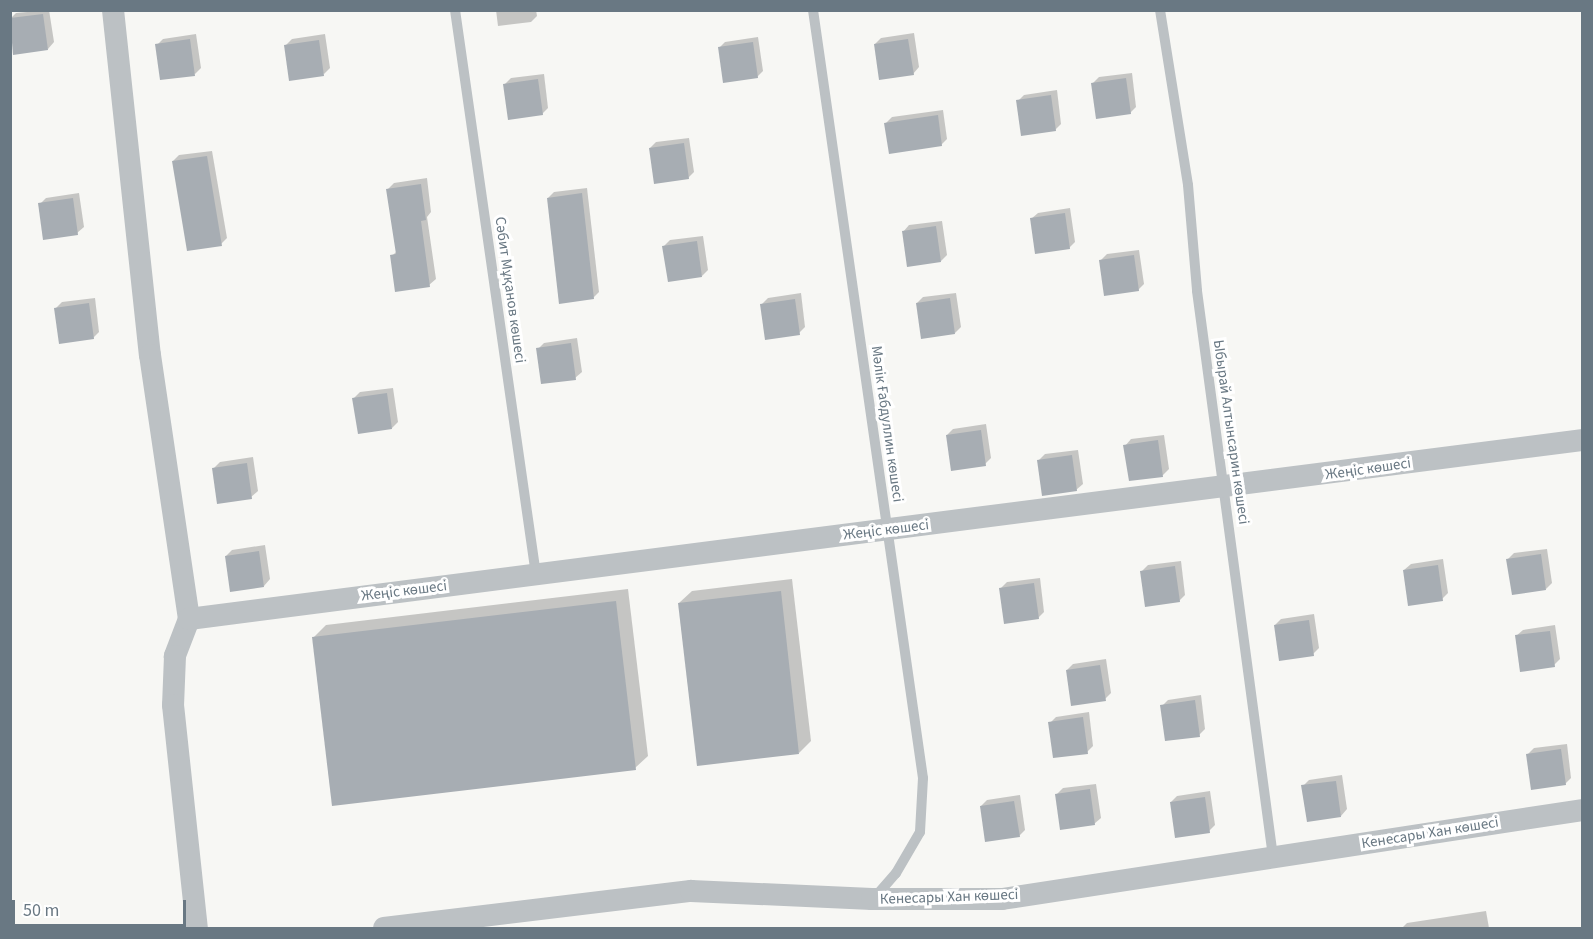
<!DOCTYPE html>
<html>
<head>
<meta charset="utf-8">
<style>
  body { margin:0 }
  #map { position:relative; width:1593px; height:939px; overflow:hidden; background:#f7f7f4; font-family:"Source Sans 3",sans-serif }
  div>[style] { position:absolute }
  .shadow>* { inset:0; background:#0003 }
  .building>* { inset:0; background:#a7adb3 }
  .lane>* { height:10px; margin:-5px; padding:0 5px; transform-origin:5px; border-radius:5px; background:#bcc1c4 }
  .street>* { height:22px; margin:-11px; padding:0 11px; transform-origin:11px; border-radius:11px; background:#bcc1c4 }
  span { translate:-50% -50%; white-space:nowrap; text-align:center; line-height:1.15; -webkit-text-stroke:6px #fff; paint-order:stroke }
  .street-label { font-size:15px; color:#697883 }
  .frame { position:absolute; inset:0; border:12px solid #697883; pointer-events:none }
  .scale { position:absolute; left:12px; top:900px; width:174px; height:27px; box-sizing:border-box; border:3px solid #697883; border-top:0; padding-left:8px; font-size:18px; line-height:21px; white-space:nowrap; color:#697883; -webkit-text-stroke:4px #fff; paint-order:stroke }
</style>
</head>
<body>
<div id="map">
  <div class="shadow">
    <i style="clip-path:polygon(49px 10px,54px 42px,48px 49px,10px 19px,16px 13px)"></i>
    <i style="clip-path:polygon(496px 10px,536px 10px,537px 16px,531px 22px,498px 26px)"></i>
    <i style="clip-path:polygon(914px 33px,919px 67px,913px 74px,875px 44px,881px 38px)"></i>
    <i style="clip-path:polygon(196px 34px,201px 68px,195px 74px,157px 45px,163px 39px)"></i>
    <i style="clip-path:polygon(325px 34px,330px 68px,324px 74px,286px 45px,292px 39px)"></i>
    <i style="clip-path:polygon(758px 37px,763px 71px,757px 77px,719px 48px,725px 42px)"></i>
    <i style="clip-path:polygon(1132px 73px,1136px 107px,1130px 113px,1093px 83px,1099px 77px)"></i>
    <i style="clip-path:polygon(544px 74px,548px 108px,542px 114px,505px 84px,511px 78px)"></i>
    <i style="clip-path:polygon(1057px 90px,1061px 124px,1055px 130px,1018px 101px,1024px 95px)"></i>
    <i style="clip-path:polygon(943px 110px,947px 139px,941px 145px,886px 123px,892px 117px)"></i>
    <i style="clip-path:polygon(689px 138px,694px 172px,688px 178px,650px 148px,656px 142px)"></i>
    <i style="clip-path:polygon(212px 151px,227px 238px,221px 244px,173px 161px,179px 155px)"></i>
    <i style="clip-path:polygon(427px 178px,431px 212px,427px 217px,436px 279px,429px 285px,392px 256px,397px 251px,388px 189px,394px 183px)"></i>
    <i style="clip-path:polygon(587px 188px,599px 292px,593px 298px,548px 198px,554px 192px)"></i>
    <i style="clip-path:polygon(79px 193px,84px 227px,77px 233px,40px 204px,46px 198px)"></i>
    <i style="clip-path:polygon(1070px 208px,1075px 242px,1069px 248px,1031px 219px,1038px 213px)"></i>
    <i style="clip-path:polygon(942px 221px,947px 255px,941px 261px,903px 232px,909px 225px)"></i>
    <i style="clip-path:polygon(703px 236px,708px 270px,702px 276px,664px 246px,670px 240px)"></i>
    <i style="clip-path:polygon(1139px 250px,1144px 284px,1138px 290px,1101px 260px,1107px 254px)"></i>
    <i style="clip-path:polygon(801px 293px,805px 327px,799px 333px,762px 304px,768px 298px)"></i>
    <i style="clip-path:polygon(956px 293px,961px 327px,955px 333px,917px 303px,923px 297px)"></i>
    <i style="clip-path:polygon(95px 298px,99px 332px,93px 338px,56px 308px,62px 302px)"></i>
    <i style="clip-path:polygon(577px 338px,582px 372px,575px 378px,538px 349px,544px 343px)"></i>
    <i style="clip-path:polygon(393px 388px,398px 422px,392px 428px,354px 398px,360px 392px)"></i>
    <i style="clip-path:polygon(986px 424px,991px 458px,985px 464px,947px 435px,953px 429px)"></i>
    <i style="clip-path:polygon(1164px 435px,1169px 469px,1163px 475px,1130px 480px,1125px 446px,1131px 439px)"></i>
    <i style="clip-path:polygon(1078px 450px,1083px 484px,1076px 490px,1039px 460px,1045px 454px)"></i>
    <i style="clip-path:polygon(253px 457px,258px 491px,251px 497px,214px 468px,220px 462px)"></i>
    <i style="clip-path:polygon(265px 545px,270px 579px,264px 586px,226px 556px,232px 550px)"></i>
    <i style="clip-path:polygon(1547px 549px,1552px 583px,1546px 589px,1508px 559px,1514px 553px)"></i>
    <i style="clip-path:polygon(1443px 559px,1448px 593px,1442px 599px,1404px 570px,1411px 564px)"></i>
    <i style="clip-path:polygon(1181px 561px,1185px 595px,1179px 601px,1142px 571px,1148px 565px)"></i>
    <i style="clip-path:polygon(1040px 578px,1044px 612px,1038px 618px,1001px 588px,1007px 582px)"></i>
    <i style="clip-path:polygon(792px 579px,811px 741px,799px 753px,679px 603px,692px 591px)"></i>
    <i style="clip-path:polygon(628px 589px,648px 756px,635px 768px,313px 638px,326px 625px)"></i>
    <i style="clip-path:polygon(1314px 614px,1319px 648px,1313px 654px,1275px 625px,1281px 619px)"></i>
    <i style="clip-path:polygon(1555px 625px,1560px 659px,1554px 665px,1516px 636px,1523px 630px)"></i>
    <i style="clip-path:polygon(1106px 659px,1111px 693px,1105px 699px,1067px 670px,1073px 664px)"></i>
    <i style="clip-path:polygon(1201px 695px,1205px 729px,1199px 735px,1162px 706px,1168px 700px)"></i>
    <i style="clip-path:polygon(1089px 712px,1093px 746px,1087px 752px,1050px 723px,1056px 717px)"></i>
    <i style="clip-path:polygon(1567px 744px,1571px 778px,1565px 784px,1528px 754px,1534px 748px)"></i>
    <i style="clip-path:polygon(1342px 775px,1347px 809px,1341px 816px,1303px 786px,1309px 780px)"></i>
    <i style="clip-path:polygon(1096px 784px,1101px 818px,1094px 824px,1057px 794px,1063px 788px)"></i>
    <i style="clip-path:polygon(1210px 791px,1215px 825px,1209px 831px,1171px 802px,1177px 796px)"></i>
    <i style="clip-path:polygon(1020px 795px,1025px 830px,1019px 836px,981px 806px,987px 800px)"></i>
    <i style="clip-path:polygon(1486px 911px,1489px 928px,1402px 928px,1407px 923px)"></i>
  </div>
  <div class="building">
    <i style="clip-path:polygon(43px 14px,48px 50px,13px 55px,10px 18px)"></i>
    <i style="clip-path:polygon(190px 39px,195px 76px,160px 80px,155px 44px)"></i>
    <i style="clip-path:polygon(908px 39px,914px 75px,879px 80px,874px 44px)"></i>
    <i style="clip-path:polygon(319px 40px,324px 76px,289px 81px,284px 45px)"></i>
    <i style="clip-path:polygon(753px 42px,758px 78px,723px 83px,718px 47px)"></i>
    <i style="clip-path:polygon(1126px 78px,1131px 114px,1096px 119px,1091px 83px)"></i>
    <i style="clip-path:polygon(538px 79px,543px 115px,508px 120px,503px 84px)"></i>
    <i style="clip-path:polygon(1051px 95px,1056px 131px,1021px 136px,1016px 100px)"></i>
    <i style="clip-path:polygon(938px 115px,942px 146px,889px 154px,884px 123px)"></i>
    <i style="clip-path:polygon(684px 143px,689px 179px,654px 184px,649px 148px)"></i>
    <i style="clip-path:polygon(207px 156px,222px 246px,187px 251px,172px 161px)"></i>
    <i style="clip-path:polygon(421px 184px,426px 220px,421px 221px,430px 287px,395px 292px,390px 255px,396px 254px,386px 189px)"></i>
    <i style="clip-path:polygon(582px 193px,594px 299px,559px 304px,547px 198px)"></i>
    <i style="clip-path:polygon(73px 198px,78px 235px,43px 240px,38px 203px)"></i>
    <i style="clip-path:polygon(1065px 213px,1070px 249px,1035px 254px,1030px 218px)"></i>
    <i style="clip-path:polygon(936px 226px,941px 262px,907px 267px,902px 231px)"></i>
    <i style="clip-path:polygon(697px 241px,702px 277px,668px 282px,662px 246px)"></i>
    <i style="clip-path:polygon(1134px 255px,1139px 291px,1104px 296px,1099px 260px)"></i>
    <i style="clip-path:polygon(950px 298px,955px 334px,921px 339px,916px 303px)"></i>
    <i style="clip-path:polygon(795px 299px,800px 335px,765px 340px,760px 304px)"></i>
    <i style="clip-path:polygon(89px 303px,94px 339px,59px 344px,54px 308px)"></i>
    <i style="clip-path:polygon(571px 343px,576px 380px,541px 384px,536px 348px)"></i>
    <i style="clip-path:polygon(387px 393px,392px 429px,358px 434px,352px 398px)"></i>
    <i style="clip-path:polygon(981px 430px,986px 466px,951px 471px,946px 435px)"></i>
    <i style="clip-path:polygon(1158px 440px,1163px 477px,1129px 481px,1123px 445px)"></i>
    <i style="clip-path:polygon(1072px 455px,1077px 491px,1042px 496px,1037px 460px)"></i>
    <i style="clip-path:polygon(247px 463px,252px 499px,217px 504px,212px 468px)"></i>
    <i style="clip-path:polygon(259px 551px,264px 587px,230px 592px,225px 556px)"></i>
    <i style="clip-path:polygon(1541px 554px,1546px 590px,1512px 595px,1506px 559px)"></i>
    <i style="clip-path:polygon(1438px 565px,1443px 601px,1408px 606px,1403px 570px)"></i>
    <i style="clip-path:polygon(1175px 566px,1180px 602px,1145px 607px,1140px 571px)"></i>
    <i style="clip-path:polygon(1034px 583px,1039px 619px,1004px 624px,999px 588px)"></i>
    <i style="clip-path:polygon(781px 591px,799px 754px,697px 766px,678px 603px)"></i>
    <i style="clip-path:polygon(616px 601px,636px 770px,332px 806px,312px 637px)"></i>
    <i style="clip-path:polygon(1309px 620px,1314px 656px,1279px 661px,1274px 625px)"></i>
    <i style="clip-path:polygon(1550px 631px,1555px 667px,1520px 672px,1515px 635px)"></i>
    <i style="clip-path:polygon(1100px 665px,1106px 701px,1071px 706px,1066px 670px)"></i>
    <i style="clip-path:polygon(1195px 700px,1200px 737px,1165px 741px,1160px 705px)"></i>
    <i style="clip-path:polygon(1083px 717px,1088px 754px,1053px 758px,1048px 722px)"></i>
    <i style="clip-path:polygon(1561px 749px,1566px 785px,1531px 790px,1526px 754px)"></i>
    <i style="clip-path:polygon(1336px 781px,1341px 817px,1307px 822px,1301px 785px)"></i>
    <i style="clip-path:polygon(1090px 789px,1095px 825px,1060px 830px,1055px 794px)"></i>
    <i style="clip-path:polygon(1205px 797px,1210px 833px,1175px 838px,1170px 802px)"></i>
    <i style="clip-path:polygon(1014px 801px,1020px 837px,985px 842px,980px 806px)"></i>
  </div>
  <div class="lane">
    <i style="left:455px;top:10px;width:571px;rotate:81.84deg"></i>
    <i style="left:813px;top:10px;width:776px;rotate:81.85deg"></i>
    <i style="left:923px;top:778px;width:54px;rotate:93.2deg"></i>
    <i style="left:920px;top:832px;width:48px;rotate:120.3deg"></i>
    <i style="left:896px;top:873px;width:32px;rotate:131deg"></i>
    <i style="left:1160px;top:10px;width:177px;rotate:80.9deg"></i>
    <i style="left:1188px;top:185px;width:106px;rotate:85.1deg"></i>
    <i style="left:1197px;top:291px;width:571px;rotate:82.35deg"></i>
  </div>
  <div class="street">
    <i style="left:113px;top:10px;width:347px;rotate:83.9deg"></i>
    <i style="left:150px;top:355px;width:267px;rotate:81.6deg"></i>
    <i style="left:189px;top:619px;width:40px;rotate:111deg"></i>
    <i style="left:175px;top:656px;width:49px;rotate:92.3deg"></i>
    <i style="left:173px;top:705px;width:224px;rotate:83.9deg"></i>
    <i style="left:189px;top:619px;width:1404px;rotate:-7.32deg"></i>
    <i style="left:384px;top:928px;width:309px;rotate:-6.9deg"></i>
    <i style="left:691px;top:891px;width:181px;rotate:2.5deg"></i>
    <i style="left:872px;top:899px;width:130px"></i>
    <i style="left:1002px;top:899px;width:587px;rotate:-8.72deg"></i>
  </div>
  <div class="street-label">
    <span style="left:510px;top:290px;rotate:82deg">Сәбит Мұқанов көшесі</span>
    <span style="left:887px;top:424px;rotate:82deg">Мәлік Ғабдуллин көшесі</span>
    <span style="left:1231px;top:432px;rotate:82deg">Ыбырай Алтынсарин көшесі</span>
    <span style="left:1368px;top:469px;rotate:-8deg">Жеңіс көшесі</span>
    <span style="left:886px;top:530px;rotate:-7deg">Жеңіс көшесі</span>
    <span style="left:404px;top:591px;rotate:-7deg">Жеңіс көшесі</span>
    <span style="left:1430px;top:833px;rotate:-9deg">Кенесары Хан көшесі</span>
    <span style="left:949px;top:897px;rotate:-2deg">Кенесары Хан көшесі</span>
  </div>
  <div class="frame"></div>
  <div class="scale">50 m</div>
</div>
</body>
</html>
